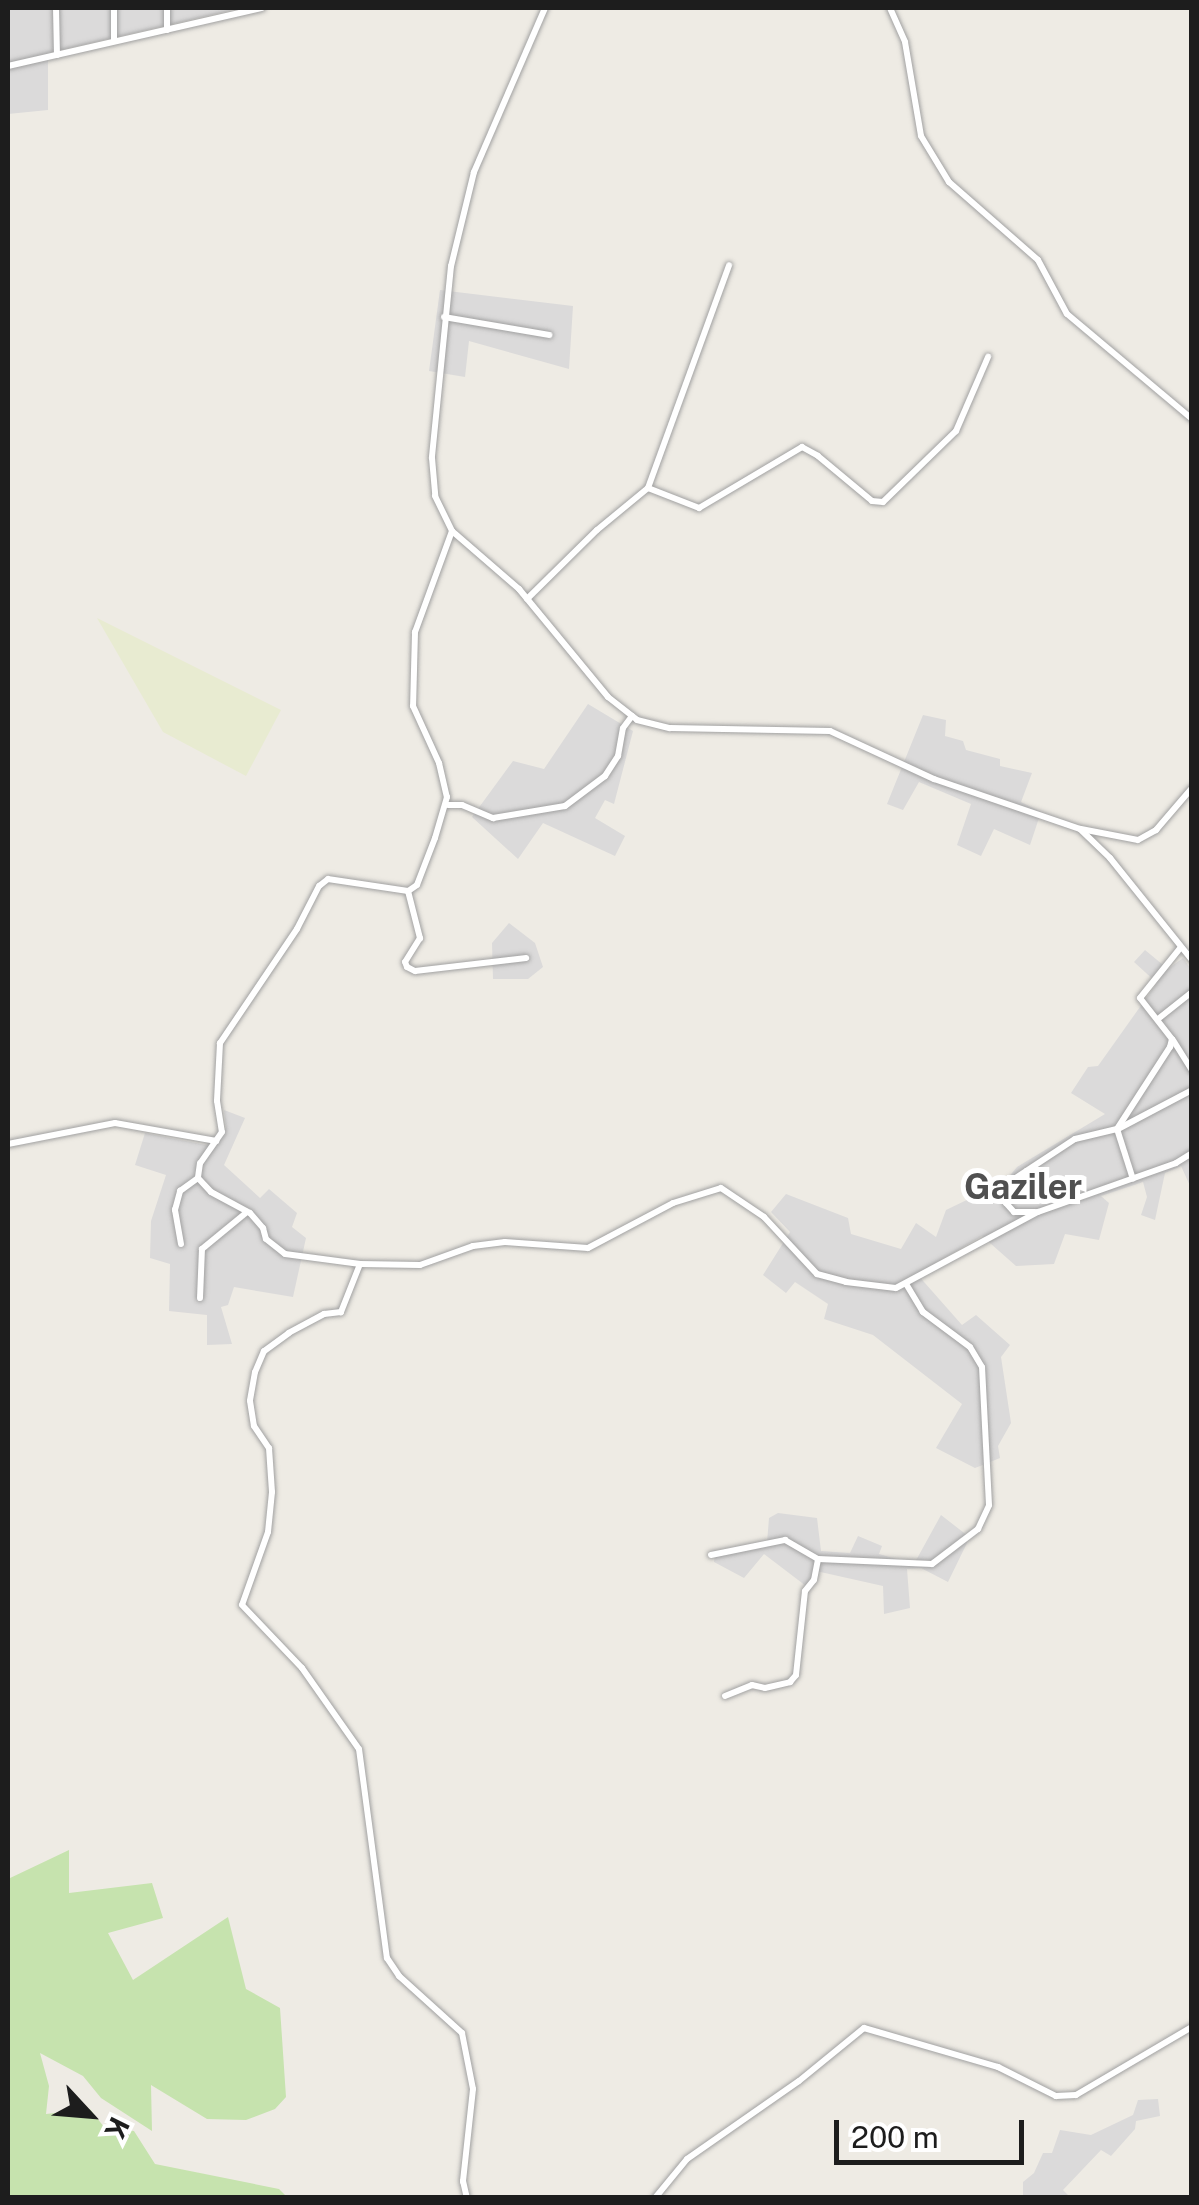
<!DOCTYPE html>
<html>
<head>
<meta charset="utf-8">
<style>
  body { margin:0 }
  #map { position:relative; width:1199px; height:2205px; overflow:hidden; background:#eeebe4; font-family:"Public Sans",sans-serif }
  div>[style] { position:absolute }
  .residential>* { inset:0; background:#dbdada }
  .farmland>* { inset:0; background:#e8ebd1 }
  .grass>* { inset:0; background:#c6e3ae }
  .roads { filter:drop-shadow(0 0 2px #a1a1a1) drop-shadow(0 0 2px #a1a1a1) }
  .minor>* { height:6px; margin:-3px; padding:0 3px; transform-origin:3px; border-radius:3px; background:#fff }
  span { translate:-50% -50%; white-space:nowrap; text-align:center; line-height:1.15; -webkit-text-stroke:10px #fff; paint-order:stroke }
  .quarter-label { font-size:35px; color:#505050; font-weight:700 }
  .frame { position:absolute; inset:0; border:10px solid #1d1d1d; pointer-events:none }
  .north { position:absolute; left:40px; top:2065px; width:100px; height:100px; -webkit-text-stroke:8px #fff; paint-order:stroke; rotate:116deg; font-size:28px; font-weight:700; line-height:40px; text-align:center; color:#1d1d1d }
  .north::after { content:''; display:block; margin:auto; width:35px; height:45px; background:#1d1d1d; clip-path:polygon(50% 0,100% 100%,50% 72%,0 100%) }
  .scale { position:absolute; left:834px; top:2120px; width:190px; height:45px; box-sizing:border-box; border:5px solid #1d1d1d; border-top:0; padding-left:12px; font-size:30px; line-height:35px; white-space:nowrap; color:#1d1d1d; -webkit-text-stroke:8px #fff; paint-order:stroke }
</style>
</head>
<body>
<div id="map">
  <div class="residential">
    <i style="clip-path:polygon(8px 8px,241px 8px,48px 53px,48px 110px,8px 114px)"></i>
    <i style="clip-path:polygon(440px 290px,573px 306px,569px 369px,469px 341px,465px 377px,429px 371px)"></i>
    <i style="clip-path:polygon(588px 704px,633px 731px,614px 804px,605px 800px,595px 818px,625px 836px,615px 856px,543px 823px,518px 859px,472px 817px,513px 761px,544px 769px)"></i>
    <i style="clip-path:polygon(923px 715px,946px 720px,945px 736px,963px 741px,966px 750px,1000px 759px,1000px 766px,1032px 773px,1021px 802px,1041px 812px,1030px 845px,994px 829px,981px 856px,957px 845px,971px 804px,919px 782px,903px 810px,887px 804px)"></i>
    <i style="clip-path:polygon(509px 923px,535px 943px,543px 967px,528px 979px,493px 979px,492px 943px)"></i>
    <i style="clip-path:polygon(1145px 950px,1168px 969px,1183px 958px,1191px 969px,1191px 1188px,1181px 1166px,1165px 1173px,1155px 1220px,1141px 1215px,1147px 1197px,1143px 1182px,1101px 1196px,1109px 1203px,1099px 1240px,1065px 1234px,1054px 1264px,1016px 1266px,982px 1236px,917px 1274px,962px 1325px,976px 1315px,1010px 1345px,1001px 1357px,1011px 1423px,998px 1446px,1000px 1458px,975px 1468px,936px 1448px,962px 1404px,873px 1335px,824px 1319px,828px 1304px,795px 1282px,786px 1293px,763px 1275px,790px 1232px,771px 1212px,786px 1194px,848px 1218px,851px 1234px,901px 1249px,916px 1223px,936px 1237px,946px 1210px,973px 1197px,989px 1202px,995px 1182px,1003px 1184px,1017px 1167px,1105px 1114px,1071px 1093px,1088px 1067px,1098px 1066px,1157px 983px,1134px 962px)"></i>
    <i style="clip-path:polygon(224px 1110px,245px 1118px,224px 1165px,260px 1198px,269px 1189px,297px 1213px,292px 1227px,306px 1238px,293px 1297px,234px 1287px,228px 1305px,221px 1307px,232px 1344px,207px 1345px,207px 1315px,169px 1311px,170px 1264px,150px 1258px,151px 1221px,166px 1175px,135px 1165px,145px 1133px,216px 1147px,226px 1128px)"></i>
    <i style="clip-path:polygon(778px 1513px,817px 1518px,821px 1551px,850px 1553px,858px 1536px,882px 1546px,879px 1554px,914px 1564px,941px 1515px,968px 1536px,967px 1543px,948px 1582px,921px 1568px,907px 1569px,910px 1608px,884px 1614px,883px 1586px,816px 1571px,806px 1586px,764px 1554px,744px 1578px,714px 1562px,715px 1554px,767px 1543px,769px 1518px)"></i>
    <i style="clip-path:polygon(1158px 2099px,1160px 2116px,1136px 2121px,1135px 2129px,1111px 2156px,1101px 2150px,1063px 2190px,1070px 2197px,1023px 2197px,1023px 2182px,1034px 2173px,1043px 2153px,1052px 2153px,1060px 2130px,1091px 2135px,1133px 2115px,1138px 2100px)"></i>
  </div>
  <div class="farmland">
    <i style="clip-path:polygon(97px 618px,281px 710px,246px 776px,163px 732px)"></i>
  </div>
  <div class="grass">
    <i style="clip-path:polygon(69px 1850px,69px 1893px,152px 1883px,163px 1918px,108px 1933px,133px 1980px,228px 1917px,246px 1989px,280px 2008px,286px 2097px,275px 2109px,246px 2120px,207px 2119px,151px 2085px,152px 2131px,101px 2098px,83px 2076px,40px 2053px,49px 2086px,46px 2114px,90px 2109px,104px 2127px,134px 2131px,155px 2164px,279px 2189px,287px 2197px,8px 2197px,8px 1879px)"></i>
  </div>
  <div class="roads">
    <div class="minor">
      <i style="left:56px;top:8px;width:47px;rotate:88.8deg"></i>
      <i style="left:114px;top:8px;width:33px;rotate:90deg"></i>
      <i style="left:167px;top:8px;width:22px;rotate:90deg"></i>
      <i style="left:545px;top:8px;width:179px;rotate:113.4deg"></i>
      <i style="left:474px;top:172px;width:97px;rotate:103.7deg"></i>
      <i style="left:451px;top:266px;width:193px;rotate:95.7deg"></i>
      <i style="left:432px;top:458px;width:38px;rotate:85deg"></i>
      <i style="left:435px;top:496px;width:39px;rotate:64deg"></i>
      <i style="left:452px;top:531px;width:89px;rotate:40.9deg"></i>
      <i style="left:519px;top:589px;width:140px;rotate:50.5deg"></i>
      <i style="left:608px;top:697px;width:37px;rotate:38deg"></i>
      <i style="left:637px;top:720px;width:34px;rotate:14deg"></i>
      <i style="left:670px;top:728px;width:160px;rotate:1.1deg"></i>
      <i style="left:830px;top:731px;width:115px;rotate:24.8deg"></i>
      <i style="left:934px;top:779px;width:154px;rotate:18.9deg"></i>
      <i style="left:1080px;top:829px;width:42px;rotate:44deg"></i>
      <i style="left:1110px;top:858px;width:131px;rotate:51.2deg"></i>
      <i style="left:890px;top:8px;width:37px;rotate:66deg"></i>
      <i style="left:905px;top:42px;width:95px;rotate:80.3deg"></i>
      <i style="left:921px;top:136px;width:54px;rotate:58.7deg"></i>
      <i style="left:949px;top:182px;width:118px;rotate:41.2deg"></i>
      <i style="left:1038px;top:260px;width:61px;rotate:61.8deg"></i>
      <i style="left:1067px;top:314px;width:163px;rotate:40deg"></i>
      <i style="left:8px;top:66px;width:261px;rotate:-12.9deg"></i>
      <i style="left:444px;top:317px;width:107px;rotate:9.7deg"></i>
      <i style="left:648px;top:488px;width:55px;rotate:21.4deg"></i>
      <i style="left:699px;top:508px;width:120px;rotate:-30.6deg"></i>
      <i style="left:802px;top:447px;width:18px;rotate:29deg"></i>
      <i style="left:818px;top:456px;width:70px;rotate:39.8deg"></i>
      <i style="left:872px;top:501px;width:11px;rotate:5deg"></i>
      <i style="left:883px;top:502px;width:102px;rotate:-44.2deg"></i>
      <i style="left:956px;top:431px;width:81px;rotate:-66.6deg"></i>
      <i style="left:452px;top:531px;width:108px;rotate:110.1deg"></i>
      <i style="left:415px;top:632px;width:74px;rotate:91.5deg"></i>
      <i style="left:413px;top:706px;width:63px;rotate:65.5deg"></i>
      <i style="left:439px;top:763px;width:35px;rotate:77deg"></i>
      <i style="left:447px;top:797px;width:43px;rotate:106.3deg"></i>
      <i style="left:435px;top:838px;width:50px;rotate:111deg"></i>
      <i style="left:417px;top:885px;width:11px;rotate:146deg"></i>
      <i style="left:408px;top:891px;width:81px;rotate:-171.5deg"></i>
      <i style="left:328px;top:879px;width:11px;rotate:142deg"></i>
      <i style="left:319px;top:886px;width:48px;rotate:117.1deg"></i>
      <i style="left:297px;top:929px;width:138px;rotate:124deg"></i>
      <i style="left:220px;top:1043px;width:58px;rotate:93deg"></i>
      <i style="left:217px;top:1101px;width:31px;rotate:81deg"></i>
      <i style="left:222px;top:1132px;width:38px;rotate:125deg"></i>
      <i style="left:200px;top:1163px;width:15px;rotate:98deg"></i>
      <i style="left:198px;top:1178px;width:19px;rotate:47deg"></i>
      <i style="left:211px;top:1192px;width:44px;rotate:28.3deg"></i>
      <i style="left:250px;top:1213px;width:20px;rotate:49deg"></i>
      <i style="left:263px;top:1228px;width:11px;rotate:75deg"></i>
      <i style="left:266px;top:1239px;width:24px;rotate:38deg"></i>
      <i style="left:285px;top:1254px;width:76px;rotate:7.6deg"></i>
      <i style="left:360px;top:1264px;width:52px;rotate:111.6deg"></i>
      <i style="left:341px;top:1312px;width:17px;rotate:173deg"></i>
      <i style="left:324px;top:1314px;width:40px;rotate:152deg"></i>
      <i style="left:289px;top:1333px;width:31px;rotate:144deg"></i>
      <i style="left:264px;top:1351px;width:23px;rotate:113deg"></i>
      <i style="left:255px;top:1372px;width:29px;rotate:100deg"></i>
      <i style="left:250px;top:1401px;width:25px;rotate:81deg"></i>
      <i style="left:254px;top:1426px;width:27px;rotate:56deg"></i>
      <i style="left:269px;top:1448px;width:44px;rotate:86.1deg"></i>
      <i style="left:272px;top:1492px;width:40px;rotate:95.7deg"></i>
      <i style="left:268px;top:1532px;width:77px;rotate:109.6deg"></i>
      <i style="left:242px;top:1605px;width:87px;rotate:46.4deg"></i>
      <i style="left:302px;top:1668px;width:99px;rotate:54.9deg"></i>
      <i style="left:359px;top:1749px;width:211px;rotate:82.4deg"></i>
      <i style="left:387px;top:1958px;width:22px;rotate:56deg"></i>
      <i style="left:399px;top:1976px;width:85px;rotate:42.1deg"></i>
      <i style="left:462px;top:2033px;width:57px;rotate:78.9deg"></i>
      <i style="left:473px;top:2089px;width:93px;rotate:96.2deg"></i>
      <i style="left:463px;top:2181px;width:17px;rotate:77deg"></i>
      <i style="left:527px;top:599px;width:98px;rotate:-44.6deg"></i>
      <i style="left:597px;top:530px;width:66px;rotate:-39.5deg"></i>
      <i style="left:648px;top:488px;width:237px;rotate:-70deg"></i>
      <i style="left:448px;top:805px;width:14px"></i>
      <i style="left:462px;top:805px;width:34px;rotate:23deg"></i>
      <i style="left:493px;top:818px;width:73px;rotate:-9.5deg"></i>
      <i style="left:565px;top:806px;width:50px;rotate:-36.9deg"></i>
      <i style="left:605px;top:776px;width:24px;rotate:-57deg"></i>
      <i style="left:618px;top:756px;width:28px;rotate:-80deg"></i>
      <i style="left:623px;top:728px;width:15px;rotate:-53deg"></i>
      <i style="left:1081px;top:829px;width:58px;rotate:10.9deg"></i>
      <i style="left:1138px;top:840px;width:21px;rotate:-29deg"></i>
      <i style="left:1156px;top:830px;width:55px;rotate:-49.4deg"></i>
      <i style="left:408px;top:891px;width:49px;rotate:75.7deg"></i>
      <i style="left:420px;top:938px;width:28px;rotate:122deg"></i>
      <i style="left:405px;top:962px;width:5px;rotate:68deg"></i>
      <i style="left:407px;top:967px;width:9px;rotate:27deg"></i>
      <i style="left:415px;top:971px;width:112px;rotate:-6.7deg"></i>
      <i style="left:1158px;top:1019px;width:43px;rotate:-38.5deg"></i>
      <i style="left:1173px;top:1040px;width:36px;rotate:58deg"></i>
      <i style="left:1117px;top:1129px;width:98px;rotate:-57.1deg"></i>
      <i style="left:1170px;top:1047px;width:8px;rotate:-76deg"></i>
      <i style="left:1172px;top:1039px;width:52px;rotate:-128deg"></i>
      <i style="left:1140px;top:998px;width:65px;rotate:-51.2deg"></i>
      <i style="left:1118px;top:1129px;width:84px;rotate:-27.8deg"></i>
      <i style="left:8px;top:1144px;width:109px;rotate:-11.1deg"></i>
      <i style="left:115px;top:1123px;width:103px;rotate:10.1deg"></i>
      <i style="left:1035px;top:1212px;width:21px;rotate:180deg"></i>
      <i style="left:1014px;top:1212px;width:12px;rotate:-132deg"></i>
      <i style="left:1006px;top:1203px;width:20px;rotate:-84deg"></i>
      <i style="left:1008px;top:1183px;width:80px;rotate:-33.3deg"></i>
      <i style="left:1075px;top:1139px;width:43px;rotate:-13.4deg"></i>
      <i style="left:1117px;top:1129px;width:52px;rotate:72.3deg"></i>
      <i style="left:181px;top:1244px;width:35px;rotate:-100deg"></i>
      <i style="left:175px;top:1210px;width:20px;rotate:-75deg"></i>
      <i style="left:180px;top:1191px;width:22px;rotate:-36deg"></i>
      <i style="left:360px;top:1264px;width:60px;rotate:1deg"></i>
      <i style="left:420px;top:1265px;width:56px;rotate:-19.7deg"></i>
      <i style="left:473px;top:1246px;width:32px;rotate:-7deg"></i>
      <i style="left:505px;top:1242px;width:83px;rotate:4.1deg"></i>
      <i style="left:588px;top:1248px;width:96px;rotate:-27.9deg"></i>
      <i style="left:673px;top:1203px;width:50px;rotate:-17.4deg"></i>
      <i style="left:721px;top:1188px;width:52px;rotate:34deg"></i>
      <i style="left:764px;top:1217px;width:78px;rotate:47.1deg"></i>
      <i style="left:817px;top:1274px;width:30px;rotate:15deg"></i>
      <i style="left:846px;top:1282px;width:50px;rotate:6.8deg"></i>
      <i style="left:896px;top:1288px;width:161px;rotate:-28.2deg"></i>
      <i style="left:1038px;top:1212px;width:146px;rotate:-19.5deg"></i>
      <i style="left:1176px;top:1163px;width:19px;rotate:-32deg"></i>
      <i style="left:200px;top:1298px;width:49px;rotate:-87.7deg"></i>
      <i style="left:202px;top:1249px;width:58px;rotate:-39.4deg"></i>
      <i style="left:711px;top:1555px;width:76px;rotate:-11.5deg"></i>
      <i style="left:785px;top:1540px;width:38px;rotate:30deg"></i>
      <i style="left:818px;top:1559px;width:114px;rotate:2.5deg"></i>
      <i style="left:932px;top:1564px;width:58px;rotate:-37.3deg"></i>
      <i style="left:978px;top:1529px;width:26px;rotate:-65deg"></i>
      <i style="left:989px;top:1505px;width:138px;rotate:-92.9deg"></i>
      <i style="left:982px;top:1367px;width:23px;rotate:-121deg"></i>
      <i style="left:970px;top:1347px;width:59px;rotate:-143.3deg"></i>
      <i style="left:923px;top:1312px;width:33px;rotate:-121deg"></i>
      <i style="left:725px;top:1696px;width:29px;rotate:-22deg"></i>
      <i style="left:752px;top:1685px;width:13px;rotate:13deg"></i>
      <i style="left:765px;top:1688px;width:26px;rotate:-13deg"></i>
      <i style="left:790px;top:1682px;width:9px;rotate:-49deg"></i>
      <i style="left:796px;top:1675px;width:84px;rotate:-83.9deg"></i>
      <i style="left:805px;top:1591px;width:14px;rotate:-51deg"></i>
      <i style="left:814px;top:1580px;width:21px;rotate:-79deg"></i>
      <i style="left:655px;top:2198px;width:50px;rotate:-50.6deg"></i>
      <i style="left:687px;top:2159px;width:136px;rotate:-34.9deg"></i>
      <i style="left:799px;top:2081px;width:84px;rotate:-39.2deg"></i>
      <i style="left:864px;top:2028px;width:140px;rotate:16.2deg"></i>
      <i style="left:998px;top:2067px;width:65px;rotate:26.6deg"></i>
      <i style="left:1056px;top:2096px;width:20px;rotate:-3deg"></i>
      <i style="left:1076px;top:2095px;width:134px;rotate:-30.4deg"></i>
    </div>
  </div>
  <div class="quarter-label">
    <span style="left:1023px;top:1187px">Gaziler</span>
  </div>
  <div class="frame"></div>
  <div class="north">K</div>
  <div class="scale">200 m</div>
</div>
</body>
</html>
